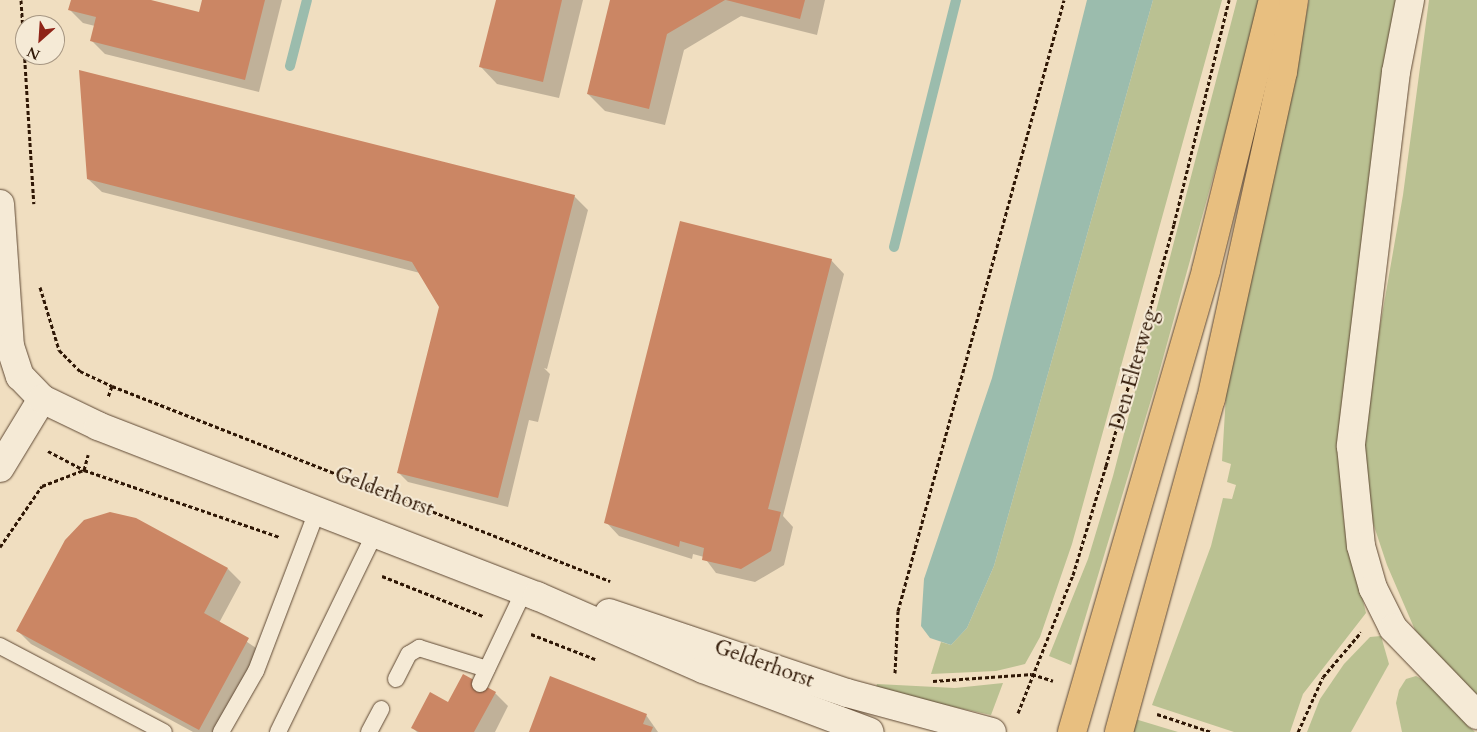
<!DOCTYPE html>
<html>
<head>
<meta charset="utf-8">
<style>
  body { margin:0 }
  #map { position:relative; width:1477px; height:732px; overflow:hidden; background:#f0dec0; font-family:Cardo,serif }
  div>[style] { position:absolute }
  .green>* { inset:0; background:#bac192 }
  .water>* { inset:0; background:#9bbcad }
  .shadow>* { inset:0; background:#0003 }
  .stream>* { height:10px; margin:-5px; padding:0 5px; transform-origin:5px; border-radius:5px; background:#9bbcad }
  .building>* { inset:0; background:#cb8664 }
  .path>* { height:3px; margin-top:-1.5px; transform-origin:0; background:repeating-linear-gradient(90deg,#2f1705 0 4px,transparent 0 6.5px) }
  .roads { filter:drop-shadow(0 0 1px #5f4934) drop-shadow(0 0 1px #5f4934) }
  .service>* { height:16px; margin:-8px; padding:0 8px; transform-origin:8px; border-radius:8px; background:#f5ead6 }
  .minor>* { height:28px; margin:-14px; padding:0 14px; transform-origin:14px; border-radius:14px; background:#f5ead6 }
  .tertiary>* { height:28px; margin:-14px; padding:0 14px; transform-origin:14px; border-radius:14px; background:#f5ead6 }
  .primary>* { height:28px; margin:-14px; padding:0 14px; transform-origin:14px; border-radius:14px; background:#e8bf80 }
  span { translate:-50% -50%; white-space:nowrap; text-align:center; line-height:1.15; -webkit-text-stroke:4px #f5ead6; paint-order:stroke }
  .street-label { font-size:21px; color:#2f1705 }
  .north { position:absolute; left:15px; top:15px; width:50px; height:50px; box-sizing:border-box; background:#f5ead6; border:1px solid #a69682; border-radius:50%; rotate:206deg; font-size:14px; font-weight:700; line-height:20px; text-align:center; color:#2f1705 }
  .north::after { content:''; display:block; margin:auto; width:18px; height:22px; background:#8f2418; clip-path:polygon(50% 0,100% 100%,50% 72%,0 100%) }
</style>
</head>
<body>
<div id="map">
  <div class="green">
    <i style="clip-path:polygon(1153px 0,1222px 0,1072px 544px,1040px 637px,1025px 664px,996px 671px,931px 674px,941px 642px,951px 645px,967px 628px,994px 566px)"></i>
    <i style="clip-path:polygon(1237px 0,1262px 0,1157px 380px,1071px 665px,1049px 656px,1088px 559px,1113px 476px)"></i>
    <i style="clip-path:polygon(1309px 0,1397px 0,1340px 458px,1344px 523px,1366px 613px,1303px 694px,1290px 732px,1234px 732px,1152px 705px,1211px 546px,1223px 498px,1232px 499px,1236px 485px,1227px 482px,1231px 464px,1222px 461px,1227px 378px,1286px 121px)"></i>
    <i style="clip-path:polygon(1429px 0,1477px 0,1477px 704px,1415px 630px,1387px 565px,1362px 490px,1368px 395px,1403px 195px)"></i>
    <i style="clip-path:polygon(1381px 636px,1389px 664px,1351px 732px,1307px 732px,1320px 699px,1344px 664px,1370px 637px)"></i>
    <i style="clip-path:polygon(1416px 676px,1425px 681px,1475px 732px,1402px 732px,1396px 703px,1399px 690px,1406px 679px)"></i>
    <i style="clip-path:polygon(1003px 683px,991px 715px,875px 690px,877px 684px,955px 688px)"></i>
    <i style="clip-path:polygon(1135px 719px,1178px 732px,1131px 732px)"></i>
  </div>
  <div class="water">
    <i style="clip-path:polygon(1087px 0,1153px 0,994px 566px,967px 628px,951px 645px,930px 638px,921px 626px,924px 579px,992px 378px)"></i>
  </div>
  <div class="shadow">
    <i style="clip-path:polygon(72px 0,148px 0,200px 14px,203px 0,282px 0,259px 92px,105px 54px,91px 40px,95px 26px,83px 23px,70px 10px)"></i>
    <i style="clip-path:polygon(497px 0,583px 0,559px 98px,497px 84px,481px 67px)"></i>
    <i style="clip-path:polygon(611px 0,825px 0,817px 35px,741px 16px,684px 50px,665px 125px,605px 111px,588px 94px)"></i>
    <i style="clip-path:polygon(88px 179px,574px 196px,588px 210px,547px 369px,544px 368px,550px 374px,538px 422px,529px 420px,508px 507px,408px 482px,398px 472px,440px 307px,420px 273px,102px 192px)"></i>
    <i style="clip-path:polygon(831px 260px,844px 274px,783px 516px,793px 527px,784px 565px,755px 582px,716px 573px,704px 557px,693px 554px,692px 559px,619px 536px,606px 522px)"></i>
    <i style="clip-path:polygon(228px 569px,241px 582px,219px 623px,262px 652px,219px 732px,193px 732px,31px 644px,18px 631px)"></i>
    <i style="clip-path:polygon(495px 693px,508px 706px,495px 732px,417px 732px,412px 727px,449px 704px)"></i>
    <i style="clip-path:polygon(646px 715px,658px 732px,530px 732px)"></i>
  </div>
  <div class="stream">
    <i style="left:290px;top:66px;width:68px;rotate:-75.6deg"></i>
    <i style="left:894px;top:247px;width:255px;rotate:-75.9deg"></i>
  </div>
  <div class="building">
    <i style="clip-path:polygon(71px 0,151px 0,199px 12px,202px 0,265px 0,245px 80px,90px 41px,96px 17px,68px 10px)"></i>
    <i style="clip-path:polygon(496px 0,562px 0,543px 82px,479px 67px)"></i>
    <i style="clip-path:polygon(610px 0,725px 0,667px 34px,649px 109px,587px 94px)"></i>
    <i style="clip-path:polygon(726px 0,805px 0,800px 19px)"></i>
    <i style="clip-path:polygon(79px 70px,575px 195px,498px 498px,397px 473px,439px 307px,412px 262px,87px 179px)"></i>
    <i style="clip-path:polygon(680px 221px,832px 259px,768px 509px,781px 512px,771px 551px,741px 569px,702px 560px,704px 548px,680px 541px,679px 547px,604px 523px)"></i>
    <i style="clip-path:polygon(110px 512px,136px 518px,228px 568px,204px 613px,249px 638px,199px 730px,16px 631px,65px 540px,84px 520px)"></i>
    <i style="clip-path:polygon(463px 674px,496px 692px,474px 732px,419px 732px,411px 728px,430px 692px,448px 702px)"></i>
    <i style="clip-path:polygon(550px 676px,647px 714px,643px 724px,653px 727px,651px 732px,529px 732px)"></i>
  </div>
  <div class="path">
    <i style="left:21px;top:0;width:204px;rotate:86.4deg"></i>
    <i style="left:40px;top:287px;width:66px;rotate:73.2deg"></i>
    <i style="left:59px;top:350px;width:30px;rotate:45deg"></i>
    <i style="left:80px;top:371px;width:35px;rotate:25deg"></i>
    <i style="left:112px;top:386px;width:12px;rotate:110deg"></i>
    <i style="left:112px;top:386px;width:535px;rotate:21.38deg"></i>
    <i style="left:48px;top:451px;width:41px;rotate:27.8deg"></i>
    <i style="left:84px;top:470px;width:207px;rotate:18.9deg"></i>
    <i style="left:0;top:547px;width:74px;rotate:-55.5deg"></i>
    <i style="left:42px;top:486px;width:45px;rotate:-20.9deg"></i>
    <i style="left:84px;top:470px;width:16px;rotate:-75deg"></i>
    <i style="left:382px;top:576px;width:109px;rotate:21.6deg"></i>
    <i style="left:531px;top:634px;width:69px;rotate:21.3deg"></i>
    <i style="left:895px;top:673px;width:62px;rotate:-87.2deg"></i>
    <i style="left:898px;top:611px;width:633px;rotate:-74.8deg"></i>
    <i style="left:933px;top:681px;width:99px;rotate:-4deg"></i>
    <i style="left:1032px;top:674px;width:22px;rotate:18deg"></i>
    <i style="left:1018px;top:713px;width:149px;rotate:-68.3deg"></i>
    <i style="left:1073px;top:575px;width:114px;rotate:-73.2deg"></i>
    <i style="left:1106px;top:466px;width:251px;rotate:-74.3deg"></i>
    <i style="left:1174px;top:224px;width:231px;rotate:-76.2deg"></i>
    <i style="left:1157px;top:714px;width:57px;rotate:18.4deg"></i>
    <i style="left:1298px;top:732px;width:60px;rotate:-65.6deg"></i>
    <i style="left:1323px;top:677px;width:59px;rotate:-49.8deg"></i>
  </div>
  <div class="roads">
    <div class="service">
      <i style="left:0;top:646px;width:185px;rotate:27.7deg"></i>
      <i style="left:396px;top:679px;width:28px;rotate:-63deg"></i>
      <i style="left:409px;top:654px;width:12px;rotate:-31deg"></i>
      <i style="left:419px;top:648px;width:71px;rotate:17.2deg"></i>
      <i style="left:480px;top:684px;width:103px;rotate:-64.7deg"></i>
      <i style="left:221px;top:732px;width:70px;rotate:-60.2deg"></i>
      <i style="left:256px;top:671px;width:171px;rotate:-69.1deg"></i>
      <i style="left:278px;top:732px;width:221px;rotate:-64deg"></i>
      <i style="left:369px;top:732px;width:26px;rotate:-62deg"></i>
    </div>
    <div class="minor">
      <i style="left:1410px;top:0;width:73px;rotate:101deg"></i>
      <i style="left:1396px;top:72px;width:377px;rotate:96.9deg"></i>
      <i style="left:1351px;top:446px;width:100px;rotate:84.3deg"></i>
      <i style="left:1361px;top:546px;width:44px;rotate:74.1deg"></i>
      <i style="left:1373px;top:588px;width:45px;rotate:63.4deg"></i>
      <i style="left:1393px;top:628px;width:121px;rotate:46deg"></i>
      <i style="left:0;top:468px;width:81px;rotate:-58.7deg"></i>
    </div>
    <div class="tertiary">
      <i style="left:0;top:204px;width:142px;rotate:86deg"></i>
      <i style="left:10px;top:346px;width:32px;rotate:72deg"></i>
      <i style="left:20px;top:376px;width:32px;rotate:46deg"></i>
      <i style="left:42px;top:399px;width:62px;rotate:25.7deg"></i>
      <i style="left:98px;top:426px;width:471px;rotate:21.2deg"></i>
      <i style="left:537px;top:596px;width:181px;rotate:23.7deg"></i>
      <i style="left:703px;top:669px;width:178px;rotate:20.7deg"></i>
      <i style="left:609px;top:613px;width:251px;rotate:18.6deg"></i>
      <i style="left:847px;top:693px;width:150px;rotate:15.1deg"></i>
    </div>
    <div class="primary">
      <i style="left:1072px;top:732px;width:481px;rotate:-73.8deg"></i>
      <i style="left:1206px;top:270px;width:278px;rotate:-76.1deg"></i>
      <i style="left:1119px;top:732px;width:345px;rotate:-74.6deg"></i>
      <i style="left:1211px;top:399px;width:335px;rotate:-77.6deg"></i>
      <i style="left:1283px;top:72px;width:73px;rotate:-81.3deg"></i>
    </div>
  </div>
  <div class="street-label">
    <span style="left:1134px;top:370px;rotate:-74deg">Den Elterweg</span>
    <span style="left:384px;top:492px;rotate:21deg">Gelderhorst</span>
    <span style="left:764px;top:664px;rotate:20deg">Gelderhorst</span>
  </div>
  <div class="north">N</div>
</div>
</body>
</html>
